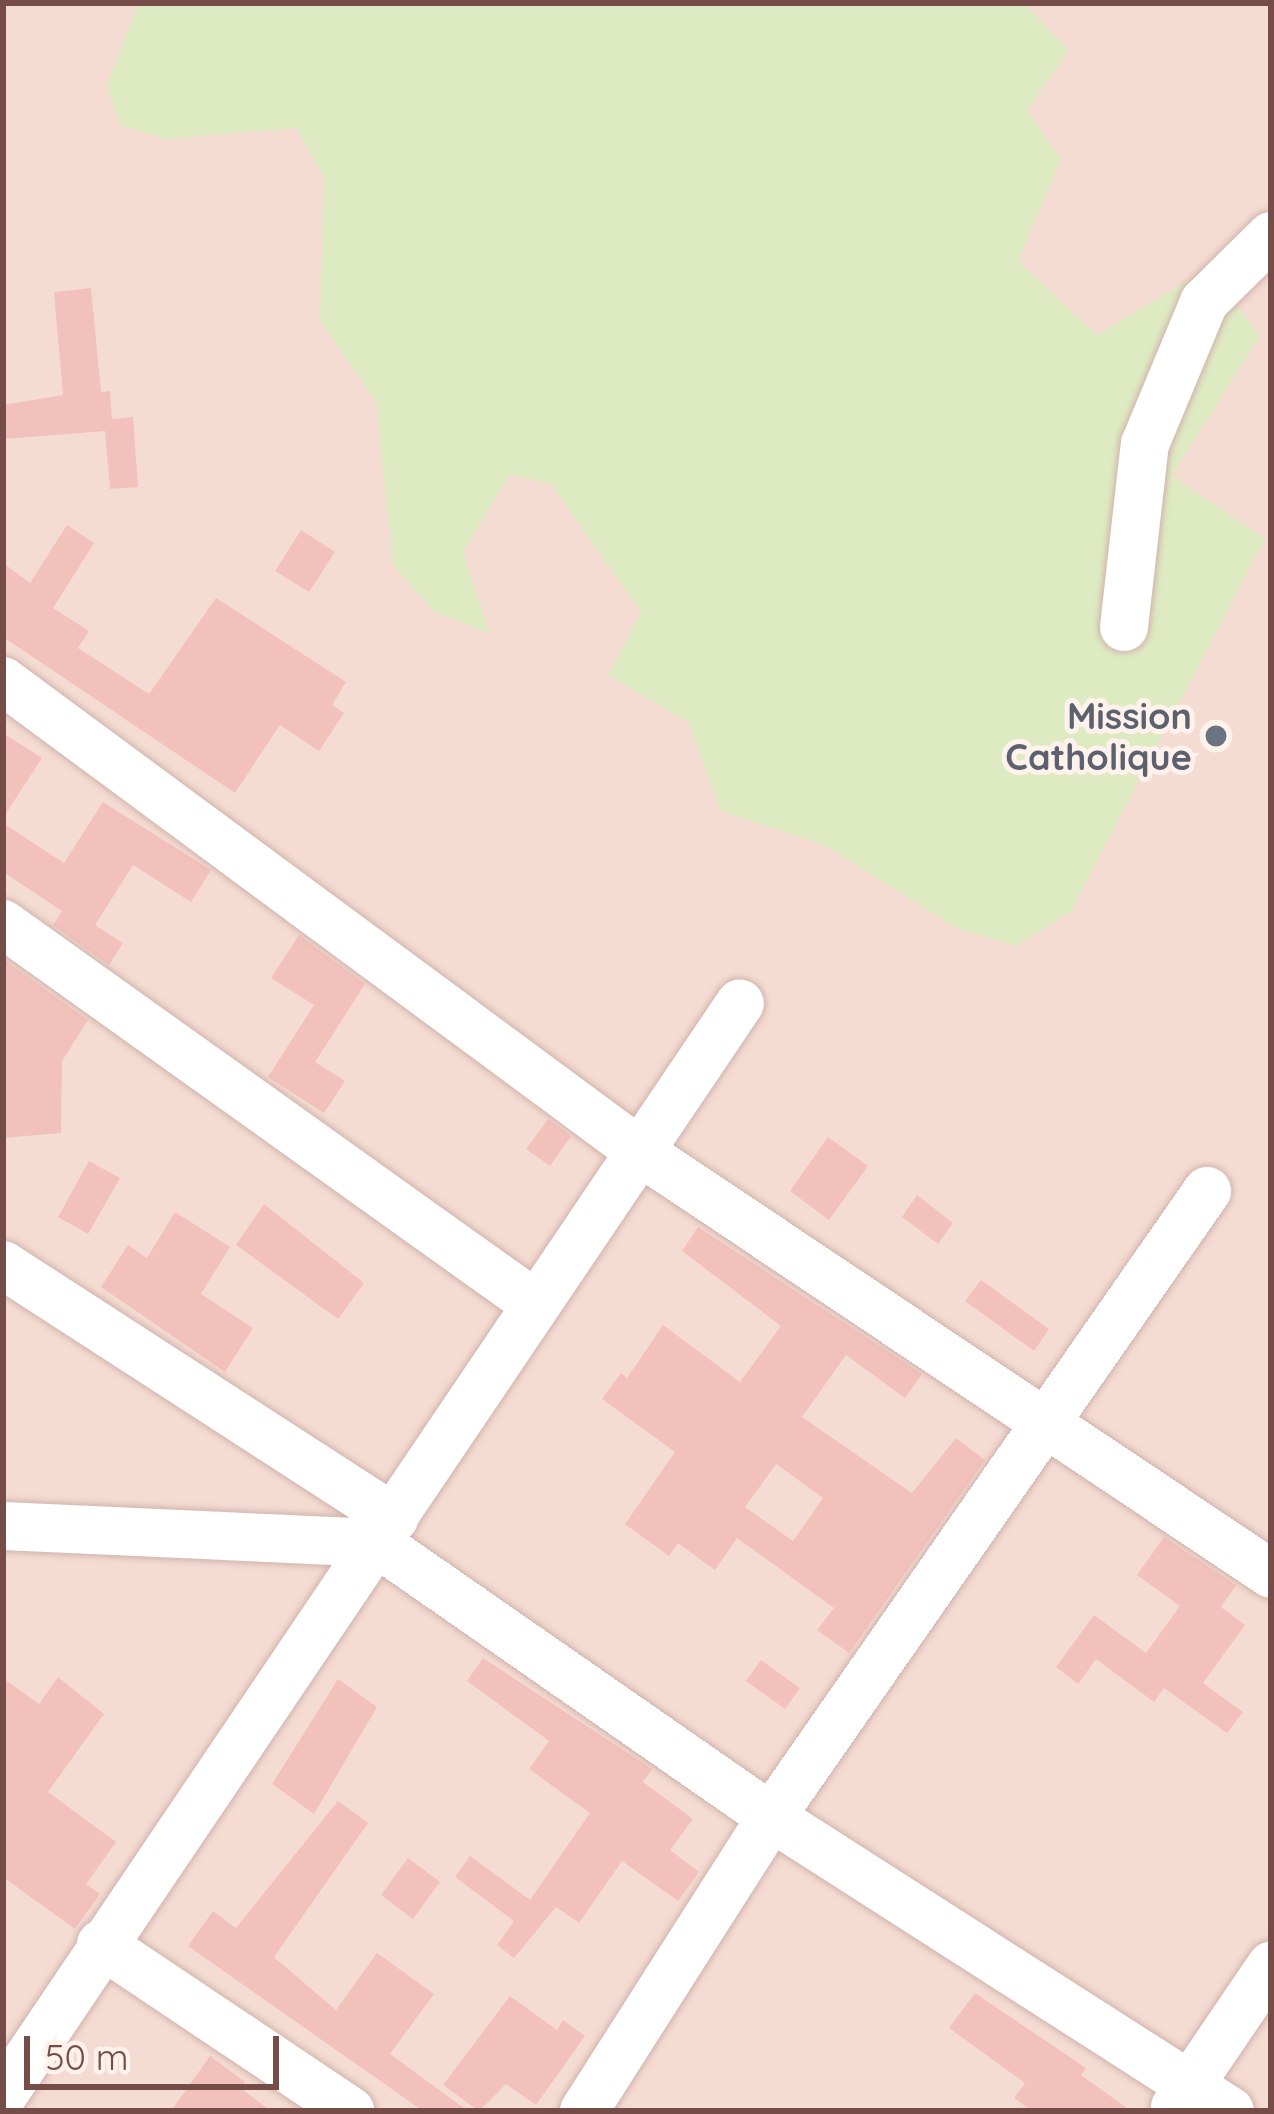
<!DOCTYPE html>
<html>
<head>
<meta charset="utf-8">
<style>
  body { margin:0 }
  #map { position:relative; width:1274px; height:2114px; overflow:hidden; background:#fdece4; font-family:Quicksand,sans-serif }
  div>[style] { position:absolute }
  .residential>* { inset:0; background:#f5dcd2 }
  .green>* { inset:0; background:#deebc2 }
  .building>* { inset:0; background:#f3c1bb }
  .roads { filter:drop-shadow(0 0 3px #d1b3ad) drop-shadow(0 0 3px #d1b3ad) }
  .minor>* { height:48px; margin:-24px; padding:0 24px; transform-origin:24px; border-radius:24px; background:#fff }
  .dots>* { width:33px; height:33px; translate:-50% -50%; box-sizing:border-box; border:6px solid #fff1eb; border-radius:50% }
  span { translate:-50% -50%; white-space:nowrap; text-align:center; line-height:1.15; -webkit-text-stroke:10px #fff1eb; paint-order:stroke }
  .worship-label { font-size:36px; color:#5b616d; font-weight:700 }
  .right { translate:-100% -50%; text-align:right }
  .frame { position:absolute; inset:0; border:6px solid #764c49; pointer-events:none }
  .scale { position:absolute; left:24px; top:2036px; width:255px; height:54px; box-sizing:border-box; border:6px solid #764c49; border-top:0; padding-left:15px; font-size:36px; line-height:42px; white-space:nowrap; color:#764c49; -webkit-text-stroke:9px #fff1eb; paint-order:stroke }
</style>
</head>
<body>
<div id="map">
  <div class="residential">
    <i style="clip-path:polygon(3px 3px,1271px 3px,1271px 2111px,3px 2111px)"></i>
  </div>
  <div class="green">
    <i style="clip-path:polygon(138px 3px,1024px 3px,1069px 50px,1027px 110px,1061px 159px,1018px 261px,1097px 335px,1208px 268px,1260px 336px,1172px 475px,1265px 539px,1071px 911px,1016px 946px,958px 929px,824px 845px,721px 811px,688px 722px,608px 675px,641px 612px,550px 483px,510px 475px,463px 552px,490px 633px,434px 612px,393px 565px,376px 402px,320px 320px,324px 177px,296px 128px,165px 139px,120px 125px,107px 86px)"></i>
  </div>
  <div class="building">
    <i style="clip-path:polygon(91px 288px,101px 392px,110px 391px,112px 419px,133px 417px,138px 487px,110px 489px,105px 431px,3px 439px,3px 405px,63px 395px,54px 292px)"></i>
    <i style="clip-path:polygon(67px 525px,94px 543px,53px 608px,89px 631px,78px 648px,149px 694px,216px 598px,346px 682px,332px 705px,344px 713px,319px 751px,280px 725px,235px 793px,3px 637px,3px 563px,30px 583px)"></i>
    <i style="clip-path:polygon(301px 530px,335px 552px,309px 592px,275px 571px)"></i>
    <i style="clip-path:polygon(3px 733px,42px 758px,3px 818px)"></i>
    <i style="clip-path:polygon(103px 802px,211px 870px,191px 902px,133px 865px,95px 925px,123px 943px,109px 965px,53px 925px,62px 911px,3px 872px,3px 823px,64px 863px)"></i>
    <i style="clip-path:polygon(299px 935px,365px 984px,315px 1062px,345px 1081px,324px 1113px,268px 1077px,314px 1005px,271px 978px)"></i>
    <i style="clip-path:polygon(3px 959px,88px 1020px,62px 1061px,61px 1133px,3px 1138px)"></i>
    <i style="clip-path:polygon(548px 1119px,571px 1136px,550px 1166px,526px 1149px)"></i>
    <i style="clip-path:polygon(828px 1137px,868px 1166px,829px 1220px,790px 1191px)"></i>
    <i style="clip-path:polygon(89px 1161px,120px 1178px,88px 1234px,58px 1217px)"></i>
    <i style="clip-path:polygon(917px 1195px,953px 1223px,938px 1244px,902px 1217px)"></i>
    <i style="clip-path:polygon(264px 1204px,364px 1283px,338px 1319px,236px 1245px)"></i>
    <i style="clip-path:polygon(175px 1212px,230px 1247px,201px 1294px,253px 1328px,225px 1372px,101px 1287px,128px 1245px,147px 1258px)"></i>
    <i style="clip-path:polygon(evenodd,698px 1227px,922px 1374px,905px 1398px,846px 1355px,802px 1417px,912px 1493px,956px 1438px,985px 1460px,849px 1653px,817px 1630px,834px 1608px,737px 1538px,715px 1570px,678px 1543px,669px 1556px,625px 1524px,675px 1452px,602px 1399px,621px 1373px,627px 1378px,663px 1325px,740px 1382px,781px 1326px,682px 1251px,698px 1227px,776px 1464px,823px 1498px,793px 1541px,745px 1507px,776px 1464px)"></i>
    <i style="clip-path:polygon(981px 1280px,1049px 1329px,1034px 1351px,965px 1301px)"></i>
    <i style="clip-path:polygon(1164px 1537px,1236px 1585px,1221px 1607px,1245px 1625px,1203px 1683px,1243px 1712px,1227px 1733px,1164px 1688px,1154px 1702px,1096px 1659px,1078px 1684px,1056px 1667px,1094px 1615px,1146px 1653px,1180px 1606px,1137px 1575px)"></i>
    <i style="clip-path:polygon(483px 1658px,652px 1769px,643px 1782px,693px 1819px,670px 1850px,699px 1872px,678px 1901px,622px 1861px,579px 1923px,556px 1907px,514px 1958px,497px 1945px,514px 1921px,455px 1877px,470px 1856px,530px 1900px,590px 1813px,529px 1769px,549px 1741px,467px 1681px)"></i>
    <i style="clip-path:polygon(761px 1660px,800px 1688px,785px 1709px,746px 1681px)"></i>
    <i style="clip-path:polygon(58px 1677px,104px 1714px,48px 1792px,116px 1842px,86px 1884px,100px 1894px,75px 1929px,3px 1877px,3px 1678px,39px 1704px)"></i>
    <i style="clip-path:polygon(338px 1679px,377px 1707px,314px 1814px,272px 1784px)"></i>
    <i style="clip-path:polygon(338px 1801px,368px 1823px,274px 1957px,336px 2010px,377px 1953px,434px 1994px,390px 2054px,468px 2111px,423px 2111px,188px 1946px,213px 1911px,236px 1928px)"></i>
    <i style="clip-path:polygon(408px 1858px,440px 1882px,413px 1919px,381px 1895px)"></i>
    <i style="clip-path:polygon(975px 1993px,1086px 2068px,1081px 2075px,1131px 2111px,1032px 2111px,1014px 2098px,1025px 2083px,949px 2028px)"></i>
    <i style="clip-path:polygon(510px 1996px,557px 2030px,563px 2020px,585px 2036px,536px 2105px,506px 2084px,479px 2111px,443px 2085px)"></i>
    <i style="clip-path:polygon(210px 2056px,245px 2082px,240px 2088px,271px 2111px,171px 2111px)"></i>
  </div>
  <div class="roads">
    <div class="minor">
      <i style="left:1124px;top:627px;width:184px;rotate:-83.5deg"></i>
      <i style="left:1145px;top:444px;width:154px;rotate:-67.4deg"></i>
      <i style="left:1204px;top:302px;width:94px;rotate:-44.6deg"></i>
      <i style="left:3px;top:681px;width:791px;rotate:36.46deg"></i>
      <i style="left:639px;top:1151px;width:760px;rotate:33.79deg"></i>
      <i style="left:3px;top:924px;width:649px;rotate:35.53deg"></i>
      <i style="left:3px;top:1265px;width:466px;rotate:32.9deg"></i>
      <i style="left:3px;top:1526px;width:374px;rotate:2.6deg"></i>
      <i style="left:377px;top:1543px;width:480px;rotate:34.8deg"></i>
      <i style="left:771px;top:1817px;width:545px;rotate:32.64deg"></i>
      <i style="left:101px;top:1944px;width:300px;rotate:33.8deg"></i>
      <i style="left:3px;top:2095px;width:1317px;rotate:-55.98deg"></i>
      <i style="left:1175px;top:2107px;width:171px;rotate:-55.8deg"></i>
      <i style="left:584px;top:2111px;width:348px;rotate:-57.5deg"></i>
      <i style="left:771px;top:1817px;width:763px;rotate:-55.14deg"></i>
    </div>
  </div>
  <div class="dots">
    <i style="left:1216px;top:736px;background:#6b7280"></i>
  </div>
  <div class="worship-label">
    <span class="right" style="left:1192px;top:736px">Mission<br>Catholique</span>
  </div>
  <div class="frame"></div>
  <div class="scale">50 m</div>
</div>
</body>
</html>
